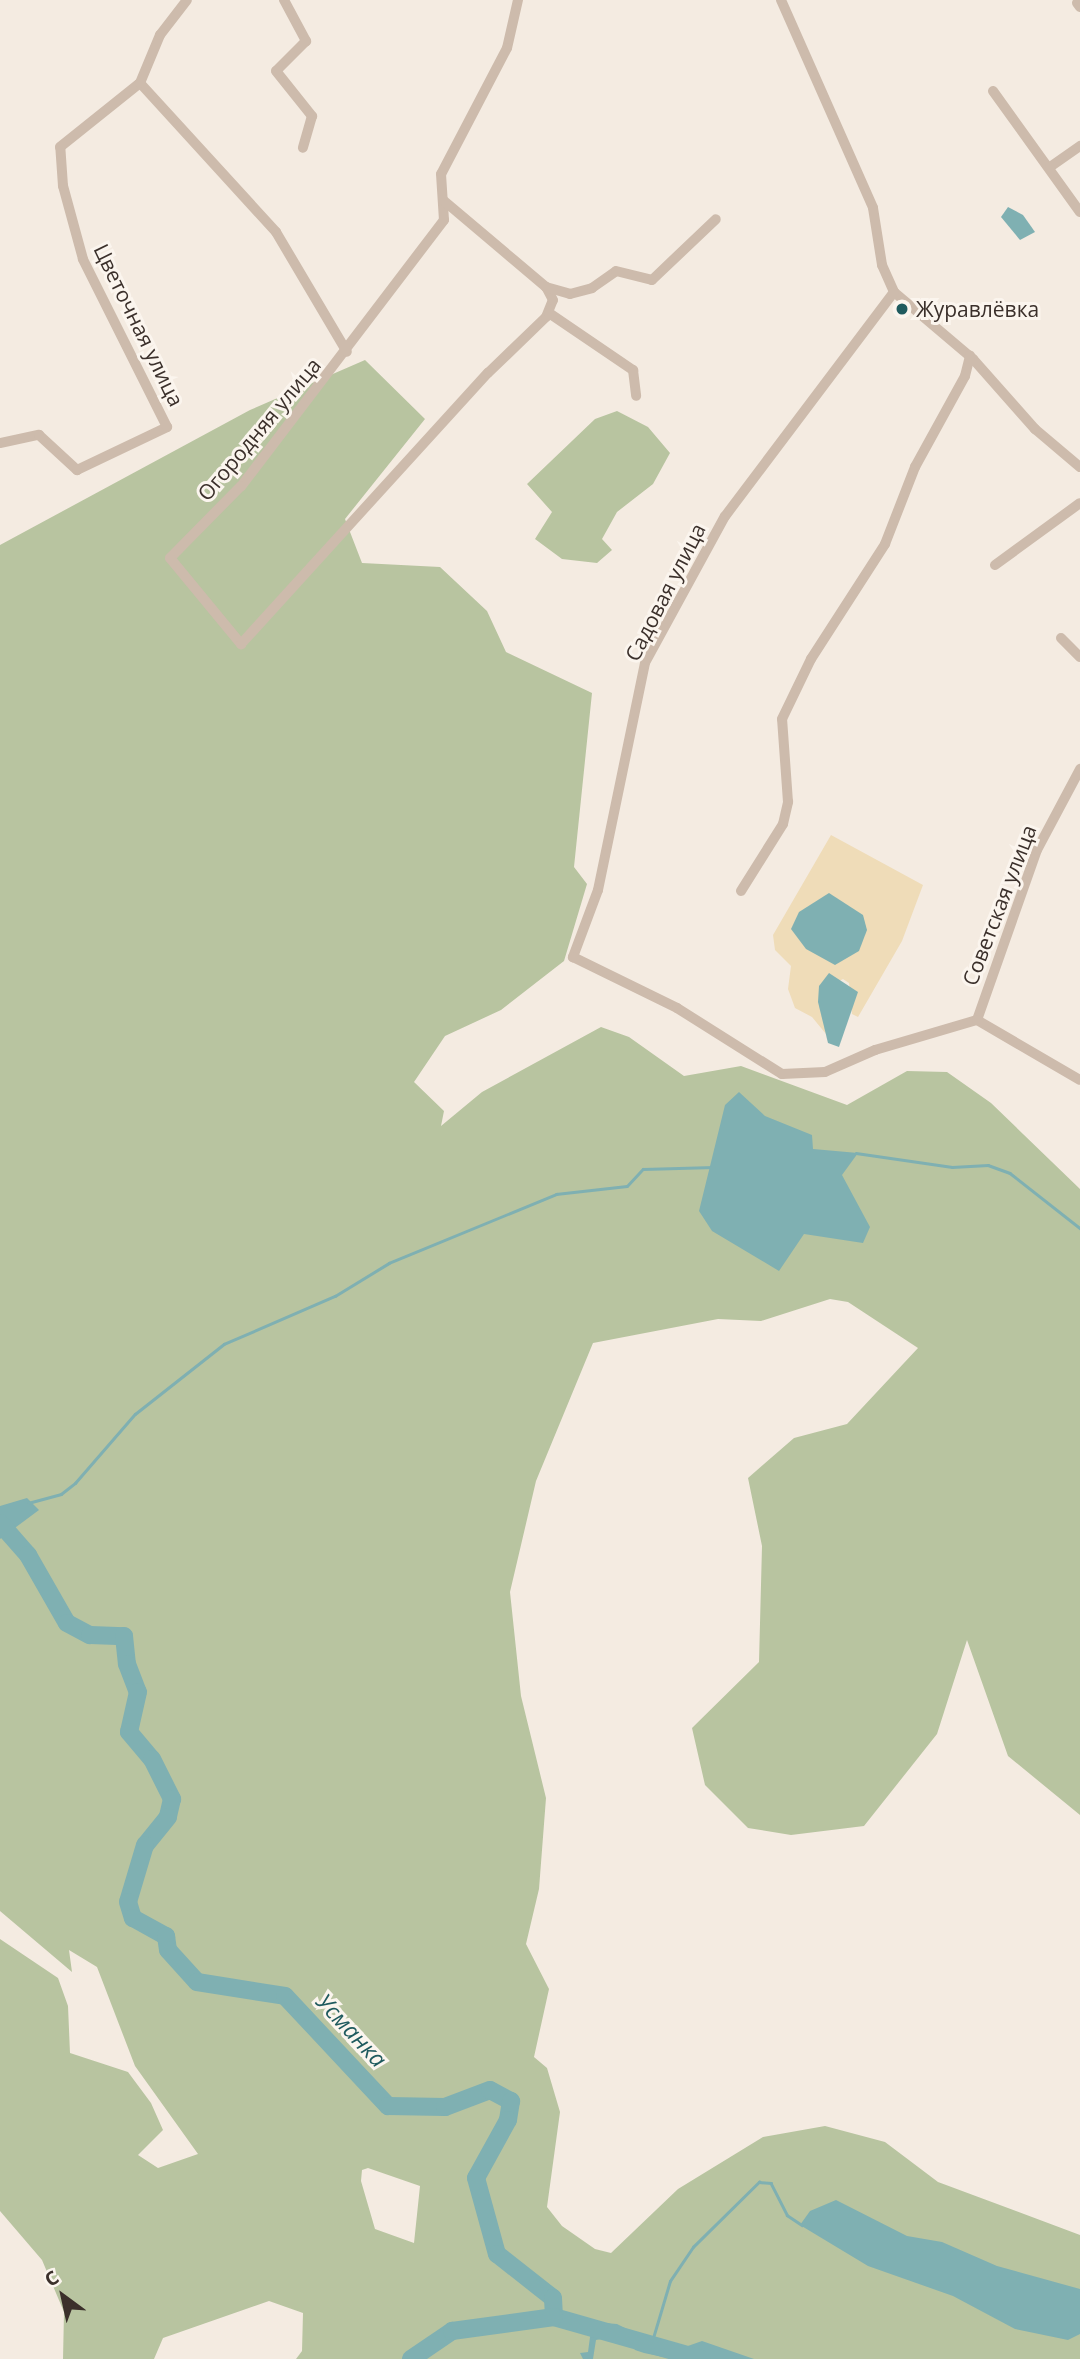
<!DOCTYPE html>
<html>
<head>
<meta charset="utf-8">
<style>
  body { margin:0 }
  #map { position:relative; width:1080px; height:2359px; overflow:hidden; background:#f4ebe1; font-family:"Open Sans",sans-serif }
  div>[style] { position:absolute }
  .green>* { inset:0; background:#b8c4a0 }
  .sand>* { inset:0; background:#efdcb8 }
  .water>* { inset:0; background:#7fb0b2 }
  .stream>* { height:2.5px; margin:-1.25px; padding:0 1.25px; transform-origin:1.25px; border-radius:1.25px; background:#7fb0b2 }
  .river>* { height:18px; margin:-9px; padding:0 9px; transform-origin:9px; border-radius:9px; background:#7fb0b2 }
  .minor>* { height:10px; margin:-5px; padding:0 5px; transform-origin:5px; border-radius:5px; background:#cdbbac }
  .dots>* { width:19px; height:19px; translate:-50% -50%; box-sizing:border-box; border:4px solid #fbf5ee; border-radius:50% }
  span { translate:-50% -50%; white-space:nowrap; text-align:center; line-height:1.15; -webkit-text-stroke:6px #fbf5ee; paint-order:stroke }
  .poi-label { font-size:21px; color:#3b302b }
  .left { translate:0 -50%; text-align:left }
  .street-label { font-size:21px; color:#3b302b }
  .water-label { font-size:23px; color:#1f5a5e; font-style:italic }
  .north { position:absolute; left:28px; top:2261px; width:70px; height:70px; -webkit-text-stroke:5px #fbf5ee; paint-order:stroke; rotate:327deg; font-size:19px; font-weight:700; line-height:28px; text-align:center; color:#3b302b }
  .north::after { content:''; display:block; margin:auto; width:24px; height:32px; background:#3b302b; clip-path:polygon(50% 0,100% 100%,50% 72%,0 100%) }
</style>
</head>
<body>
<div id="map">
  <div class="green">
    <i style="clip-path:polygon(evenodd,365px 360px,425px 419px,345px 519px,362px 563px,440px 567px,487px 611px,506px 652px,592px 693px,574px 867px,587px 884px,564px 961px,501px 1010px,445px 1036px,414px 1082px,444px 1111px,441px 1126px,482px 1092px,601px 1027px,629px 1037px,684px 1076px,741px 1066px,847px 1105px,907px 1071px,947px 1072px,991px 1103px,1080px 1189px,1080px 1815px,1008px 1756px,967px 1640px,937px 1734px,864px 1826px,791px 1835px,748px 1828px,705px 1785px,692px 1728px,759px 1662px,762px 1546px,748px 1478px,794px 1438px,847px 1424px,918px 1348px,848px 1302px,830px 1299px,761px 1321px,718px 1319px,593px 1343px,536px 1481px,510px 1592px,521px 1696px,546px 1798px,539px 1889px,526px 1944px,549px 1989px,534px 2057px,547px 2068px,560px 2112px,547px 2207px,562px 2226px,595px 2249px,611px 2253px,678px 2189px,763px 2137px,825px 2126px,885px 2142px,938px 2182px,1080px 2235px,1080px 2359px,296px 2359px,302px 2351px,303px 2313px,269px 2301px,163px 2338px,154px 2359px,63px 2359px,64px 2312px,42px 2260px,0 2211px,0 1939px,58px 1978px,68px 2006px,70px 2053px,128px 2072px,151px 2103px,163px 2130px,138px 2155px,158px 2168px,198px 2154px,135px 2066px,97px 1967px,69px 1950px,72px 1972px,0 1911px,0 545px,250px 410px,365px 360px,368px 2168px,420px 2186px,414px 2243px,375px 2229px,361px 2181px,362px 2170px,368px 2168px)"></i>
    <i style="clip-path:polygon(617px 411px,648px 427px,670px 453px,653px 484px,617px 512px,602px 539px,612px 550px,597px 563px,562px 559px,535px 539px,552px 512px,527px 484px,595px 419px)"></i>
  </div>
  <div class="sand">
    <i style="clip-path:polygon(831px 835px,923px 885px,902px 941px,858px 1017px,852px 1014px,849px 983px,843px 979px,819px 991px,826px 1034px,812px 1017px,795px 1008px,788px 989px,791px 966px,775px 950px,773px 935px)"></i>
  </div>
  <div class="water">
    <i style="clip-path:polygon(1008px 207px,1023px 215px,1035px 232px,1020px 240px,1001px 217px)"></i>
    <i style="clip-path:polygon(829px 893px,863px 915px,867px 930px,859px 951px,835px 965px,806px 949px,791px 929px,799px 912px)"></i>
    <i style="clip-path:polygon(829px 973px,858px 992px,839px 1047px,828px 1043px,818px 1002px,819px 986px)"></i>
    <i style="clip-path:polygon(739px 1092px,765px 1116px,812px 1135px,813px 1149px,858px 1153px,842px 1175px,870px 1227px,863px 1243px,804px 1234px,779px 1271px,712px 1231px,699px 1211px,725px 1105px)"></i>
    <i style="clip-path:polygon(27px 1498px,39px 1510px,0 1539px,0 1506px)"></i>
    <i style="clip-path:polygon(836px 2200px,907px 2236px,942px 2242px,997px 2266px,1080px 2289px,1080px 2334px,1068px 2340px,1015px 2329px,953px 2296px,868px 2266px,800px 2225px,810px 2211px)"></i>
    <i style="clip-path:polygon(592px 2322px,617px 2324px,635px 2333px,596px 2340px,593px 2359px,583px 2359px,580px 2353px,588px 2352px)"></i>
    <i style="clip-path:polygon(636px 2334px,685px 2347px,702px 2341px,754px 2359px,673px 2359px,644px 2353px,635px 2350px,629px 2338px)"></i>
  </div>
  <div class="stream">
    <i style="left:856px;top:1153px;width:97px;rotate:8.3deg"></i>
    <i style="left:952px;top:1167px;width:36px;rotate:-3deg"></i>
    <i style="left:988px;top:1165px;width:23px;rotate:20deg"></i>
    <i style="left:1010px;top:1173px;width:89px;rotate:38.2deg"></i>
    <i style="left:28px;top:1503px;width:34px;rotate:-15deg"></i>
    <i style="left:61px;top:1494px;width:18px;rotate:-38deg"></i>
    <i style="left:75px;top:1483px;width:91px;rotate:-49deg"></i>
    <i style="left:135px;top:1414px;width:113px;rotate:-38.2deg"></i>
    <i style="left:224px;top:1344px;width:121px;rotate:-23.4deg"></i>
    <i style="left:335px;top:1296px;width:63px;rotate:-31.4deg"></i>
    <i style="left:389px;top:1263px;width:181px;rotate:-22.4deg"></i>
    <i style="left:556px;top:1194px;width:71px;rotate:-6.4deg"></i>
    <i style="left:627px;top:1186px;width:23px;rotate:-47deg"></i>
    <i style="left:643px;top:1169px;width:71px;rotate:-1.6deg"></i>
    <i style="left:653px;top:2338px;width:59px;rotate:-73.4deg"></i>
    <i style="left:670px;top:2281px;width:41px;rotate:-55.9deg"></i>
    <i style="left:693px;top:2247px;width:93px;rotate:-44.6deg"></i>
    <i style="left:759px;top:2182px;width:12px;rotate:5deg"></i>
    <i style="left:771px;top:2183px;width:36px;rotate:63deg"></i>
    <i style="left:787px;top:2215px;width:18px;rotate:34deg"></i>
  </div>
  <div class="river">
    <i style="left:0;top:1523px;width:43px;rotate:48.8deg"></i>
    <i style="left:28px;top:1555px;width:78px;rotate:60.2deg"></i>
    <i style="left:67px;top:1623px;width:26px;rotate:28deg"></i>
    <i style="left:90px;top:1635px;width:34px;rotate:2deg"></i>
    <i style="left:124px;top:1636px;width:28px;rotate:84deg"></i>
    <i style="left:127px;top:1664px;width:30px;rotate:69deg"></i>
    <i style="left:138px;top:1692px;width:41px;rotate:102.7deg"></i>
    <i style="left:129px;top:1732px;width:35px;rotate:50deg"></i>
    <i style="left:152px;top:1759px;width:45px;rotate:63.4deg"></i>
    <i style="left:172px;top:1799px;width:18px;rotate:103deg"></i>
    <i style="left:168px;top:1817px;width:36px;rotate:129deg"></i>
    <i style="left:145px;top:1845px;width:59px;rotate:106.6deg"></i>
    <i style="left:128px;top:1902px;width:17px;rotate:73deg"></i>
    <i style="left:133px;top:1918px;width:38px;rotate:29deg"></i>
    <i style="left:166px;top:1936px;width:14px;rotate:82deg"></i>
    <i style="left:168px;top:1950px;width:43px;rotate:47.8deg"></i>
    <i style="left:197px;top:1982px;width:89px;rotate:9deg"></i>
    <i style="left:285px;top:1996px;width:151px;rotate:46.9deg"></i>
    <i style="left:388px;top:2106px;width:57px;rotate:1deg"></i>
    <i style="left:445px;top:2107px;width:48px;rotate:-20.7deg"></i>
    <i style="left:490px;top:2090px;width:24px;rotate:28deg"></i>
    <i style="left:511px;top:2101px;width:19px;rotate:99deg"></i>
    <i style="left:508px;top:2120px;width:66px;rotate:118.9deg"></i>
    <i style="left:476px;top:2178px;width:79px;rotate:74.6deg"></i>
    <i style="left:497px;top:2254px;width:71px;rotate:38.2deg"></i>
    <i style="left:553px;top:2298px;width:19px;rotate:87deg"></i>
    <i style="left:554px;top:2317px;width:153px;rotate:15.9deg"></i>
    <i style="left:411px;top:2359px;width:50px;rotate:-34.3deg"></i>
    <i style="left:452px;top:2331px;width:103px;rotate:-7.8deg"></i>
  </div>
  <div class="minor">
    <i style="left:284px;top:0;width:47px;rotate:61.8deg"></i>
    <i style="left:306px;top:41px;width:42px;rotate:135deg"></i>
    <i style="left:276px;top:71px;width:58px;rotate:51.3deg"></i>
    <i style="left:312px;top:116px;width:33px;rotate:106deg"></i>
    <i style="left:518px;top:0;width:49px;rotate:102.9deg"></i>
    <i style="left:507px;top:48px;width:142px;rotate:117.6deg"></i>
    <i style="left:441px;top:174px;width:46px;rotate:86.3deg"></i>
    <i style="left:444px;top:220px;width:335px;rotate:127.3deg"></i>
    <i style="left:241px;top:486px;width:101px;rotate:134.6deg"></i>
    <i style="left:170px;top:558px;width:112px;rotate:50.5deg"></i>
    <i style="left:241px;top:644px;width:367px;rotate:-47.7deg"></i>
    <i style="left:488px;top:373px;width:81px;rotate:-44deg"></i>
    <i style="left:546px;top:317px;width:18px;rotate:-68deg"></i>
    <i style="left:553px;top:300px;width:15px;rotate:-118deg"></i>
    <i style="left:781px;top:0;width:227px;rotate:66.1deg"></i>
    <i style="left:873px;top:208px;width:58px;rotate:81deg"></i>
    <i style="left:882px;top:265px;width:30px;rotate:66deg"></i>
    <i style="left:894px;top:292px;width:104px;rotate:40.3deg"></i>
    <i style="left:973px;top:359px;width:94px;rotate:48.5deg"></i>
    <i style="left:1035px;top:429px;width:59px;rotate:40.2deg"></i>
    <i style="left:1077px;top:3px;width:5px;rotate:53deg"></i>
    <i style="left:140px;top:83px;width:202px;rotate:47.6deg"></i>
    <i style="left:276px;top:232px;width:139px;rotate:59.4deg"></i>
    <i style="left:993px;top:91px;width:149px;rotate:54.3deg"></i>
    <i style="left:1050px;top:167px;width:37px;rotate:-35deg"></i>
    <i style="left:443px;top:200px;width:135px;rotate:40.2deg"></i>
    <i style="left:546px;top:287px;width:25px;rotate:16deg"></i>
    <i style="left:570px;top:294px;width:23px;rotate:-15deg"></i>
    <i style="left:592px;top:288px;width:29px;rotate:-35deg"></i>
    <i style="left:616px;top:271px;width:37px;rotate:14deg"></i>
    <i style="left:652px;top:280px;width:88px;rotate:-43.6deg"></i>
    <i style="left:894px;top:292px;width:281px;rotate:127deg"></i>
    <i style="left:725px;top:516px;width:167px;rotate:118.6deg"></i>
    <i style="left:645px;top:663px;width:232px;rotate:101.7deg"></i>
    <i style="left:598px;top:890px;width:72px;rotate:110.5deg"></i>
    <i style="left:573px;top:957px;width:116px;rotate:26.1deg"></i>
    <i style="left:677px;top:1008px;width:124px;rotate:32.2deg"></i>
    <i style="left:782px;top:1074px;width:43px;rotate:-2.7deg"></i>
    <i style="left:825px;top:1072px;width:55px;rotate:-23.7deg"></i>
    <i style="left:875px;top:1050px;width:106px;rotate:-16.4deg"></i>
    <i style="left:549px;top:313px;width:102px;rotate:34.2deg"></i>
    <i style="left:633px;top:370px;width:26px;rotate:83deg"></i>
    <i style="left:0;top:443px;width:40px;rotate:-12deg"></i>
    <i style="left:39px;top:435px;width:52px;rotate:42.6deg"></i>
    <i style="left:77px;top:470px;width:100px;rotate:-25.5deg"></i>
    <i style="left:167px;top:427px;width:188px;rotate:-116.6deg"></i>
    <i style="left:83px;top:259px;width:76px;rotate:-105.3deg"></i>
    <i style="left:63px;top:186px;width:39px;rotate:-94deg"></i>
    <i style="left:60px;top:147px;width:102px;rotate:-38.7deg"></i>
    <i style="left:140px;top:83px;width:52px;rotate:-67.4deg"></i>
    <i style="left:160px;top:35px;width:44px;rotate:-52.4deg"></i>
    <i style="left:995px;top:565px;width:105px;rotate:-36.1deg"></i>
    <i style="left:1061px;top:638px;width:27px;rotate:45deg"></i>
    <i style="left:741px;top:891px;width:79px;rotate:-57.9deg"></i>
    <i style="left:783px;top:824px;width:23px;rotate:-77deg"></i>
    <i style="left:788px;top:802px;width:83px;rotate:-94.1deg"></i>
    <i style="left:782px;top:719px;width:67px;rotate:-64.2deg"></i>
    <i style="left:811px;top:659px;width:137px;rotate:-57.2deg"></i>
    <i style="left:885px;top:544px;width:83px;rotate:-68.7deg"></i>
    <i style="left:915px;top:467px;width:104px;rotate:-61.2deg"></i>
    <i style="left:965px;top:376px;width:21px;rotate:-76deg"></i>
    <i style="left:977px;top:1020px;width:180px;rotate:-70.6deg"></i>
    <i style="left:1037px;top:850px;width:92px;rotate:-62deg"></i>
    <i style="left:977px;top:1020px;width:119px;rotate:30.2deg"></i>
  </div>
  <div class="dots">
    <i style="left:902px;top:309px;background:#1f5a5e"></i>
  </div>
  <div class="poi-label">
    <span class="left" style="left:916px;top:309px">Журавлёвка</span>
  </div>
  <div class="street-label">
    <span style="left:139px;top:325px;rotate:64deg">Цветочная улица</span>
    <span style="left:259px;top:429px;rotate:-50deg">Огородняя улица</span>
    <span style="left:665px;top:592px;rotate:-63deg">Садовая улица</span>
    <span style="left:999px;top:905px;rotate:-69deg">Советская улица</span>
  </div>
  <div class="water-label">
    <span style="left:352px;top:2030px;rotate:47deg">Усманка</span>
  </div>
  <div class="north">С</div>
</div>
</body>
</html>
